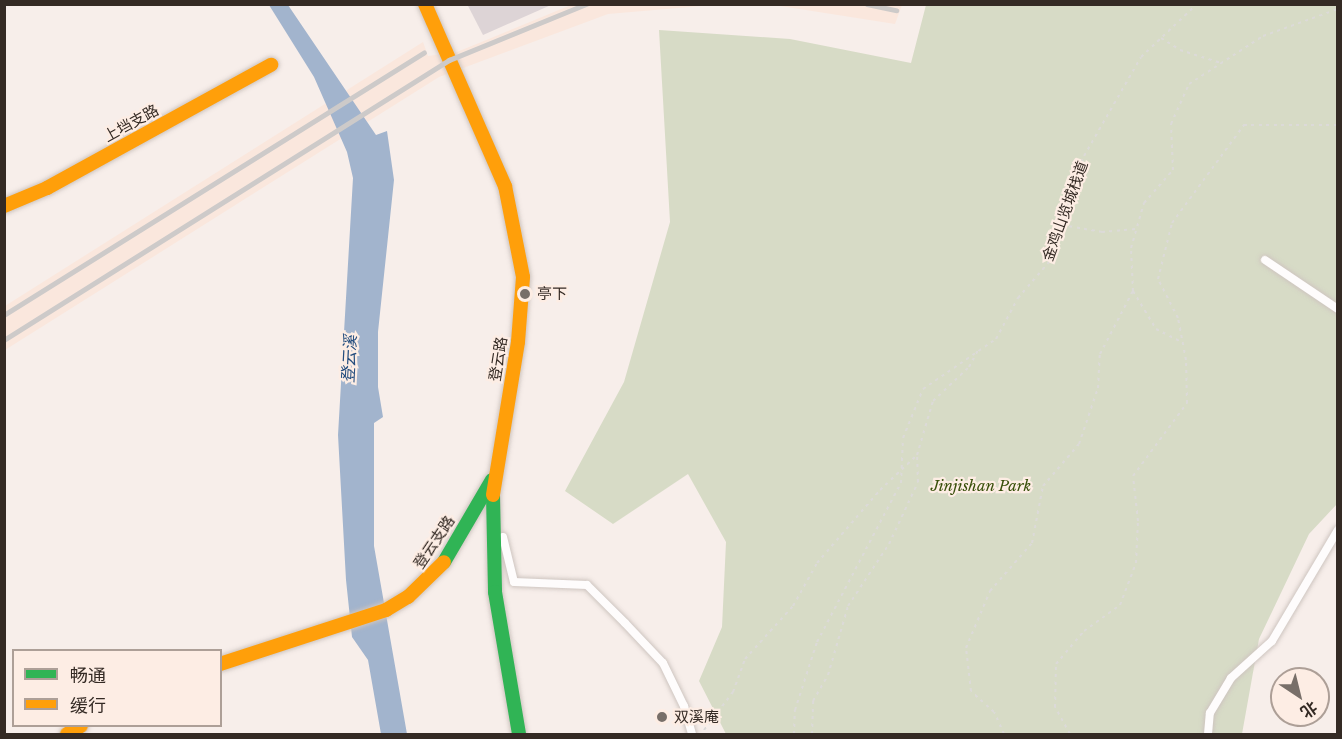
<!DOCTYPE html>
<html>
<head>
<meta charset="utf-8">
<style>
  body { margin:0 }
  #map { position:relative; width:1342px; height:739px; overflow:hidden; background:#f7eeea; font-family:"Libre Baskerville","Noto Sans SC",serif }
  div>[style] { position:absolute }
  .built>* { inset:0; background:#fae7dd }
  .green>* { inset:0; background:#d7dbc6 }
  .water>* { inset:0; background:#a2b4cd }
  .building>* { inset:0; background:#ddd4d6 }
  .path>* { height:2px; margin-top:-1px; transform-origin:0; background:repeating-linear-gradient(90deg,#dcdad8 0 3px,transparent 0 7.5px) }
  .roads { filter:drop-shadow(0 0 2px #cec5c0) drop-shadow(0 0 2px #cec5c0) }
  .lane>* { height:8px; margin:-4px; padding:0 4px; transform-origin:4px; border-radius:4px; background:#fefcfc }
  .fast>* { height:14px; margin:-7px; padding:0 7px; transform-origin:7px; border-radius:7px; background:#30b455 }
  .slow>* { height:14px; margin:-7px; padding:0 7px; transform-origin:7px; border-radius:7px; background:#ff9f0a }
  .rail>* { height:4.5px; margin:-2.25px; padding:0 2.25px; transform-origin:2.25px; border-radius:2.25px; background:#cdcac9 }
  .path-bridge>* { height:2px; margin-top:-1px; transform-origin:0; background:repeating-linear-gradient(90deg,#dcdad8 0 3px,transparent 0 7.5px) }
  .dots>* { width:16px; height:16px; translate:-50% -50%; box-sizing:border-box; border:3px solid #fdede4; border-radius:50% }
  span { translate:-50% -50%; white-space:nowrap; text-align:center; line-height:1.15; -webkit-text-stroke:4.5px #fdede4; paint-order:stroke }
  .street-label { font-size:15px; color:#342a24 }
  .poi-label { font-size:15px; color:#342a24 }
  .left { translate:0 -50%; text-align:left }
  .park-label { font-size:15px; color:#39500b; font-style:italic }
  .water-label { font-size:16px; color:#244d7e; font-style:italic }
  .frame { position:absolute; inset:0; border:6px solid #342a24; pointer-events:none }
  .legend { position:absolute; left:12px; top:649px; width:210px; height:78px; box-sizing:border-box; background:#fdede4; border:2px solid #ad9f97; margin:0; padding:8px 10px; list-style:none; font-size:18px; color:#342a24 }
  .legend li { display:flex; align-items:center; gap:12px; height:30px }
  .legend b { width:30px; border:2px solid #ad9f97 }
  .north { position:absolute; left:1270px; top:667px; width:60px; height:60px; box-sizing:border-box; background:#fdede4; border:2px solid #ad9f97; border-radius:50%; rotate:145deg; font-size:16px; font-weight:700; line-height:24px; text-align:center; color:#342a24 }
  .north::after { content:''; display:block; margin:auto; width:21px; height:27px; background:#786f69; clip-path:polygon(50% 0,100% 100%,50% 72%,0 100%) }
</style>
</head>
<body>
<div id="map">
  <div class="built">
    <i style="clip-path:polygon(571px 5px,713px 5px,608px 14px,439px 77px,5px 350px,5px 306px,423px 42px,428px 56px,457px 52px)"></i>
    <i style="clip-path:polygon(774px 5px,902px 5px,895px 24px)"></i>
  </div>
  <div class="green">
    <i style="clip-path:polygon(926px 5px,1337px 5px,1337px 504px,1309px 534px,1259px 639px,1242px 734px,726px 734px,699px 681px,722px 627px,726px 542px,688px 474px,613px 524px,565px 491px,624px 382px,670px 222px,659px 30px,790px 39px,911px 63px)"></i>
  </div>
  <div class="water">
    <i style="clip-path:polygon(269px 5px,288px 5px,376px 135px,387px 131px,394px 180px,378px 332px,378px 387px,383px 417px,374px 423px,374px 546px,407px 734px,381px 734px,368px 660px,352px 637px,346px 580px,338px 435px,353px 178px,347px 152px,314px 77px)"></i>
  </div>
  <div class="building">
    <i style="clip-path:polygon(467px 4px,551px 5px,483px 35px)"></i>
  </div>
  <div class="path">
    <i style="left:1161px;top:38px;width:22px;rotate:32deg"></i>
    <i style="left:1180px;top:50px;width:43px;rotate:17.6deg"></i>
    <i style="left:1062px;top:225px;width:41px;rotate:9.9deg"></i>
    <i style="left:1102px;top:232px;width:34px;rotate:-5deg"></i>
    <i style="left:1133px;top:291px;width:44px;rotate:58.8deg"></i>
    <i style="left:1156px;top:329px;width:30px;rotate:27deg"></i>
    <i style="left:704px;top:730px;width:48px;rotate:-52.7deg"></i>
    <i style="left:733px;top:692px;width:35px;rotate:-70deg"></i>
    <i style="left:745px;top:659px;width:72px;rotate:-47.8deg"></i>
    <i style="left:793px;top:606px;width:49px;rotate:-60.8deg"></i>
    <i style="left:817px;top:563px;width:96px;rotate:-49.2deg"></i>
    <i style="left:880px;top:490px;width:51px;rotate:-43.4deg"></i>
    <i style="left:812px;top:734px;width:33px;rotate:-88deg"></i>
    <i style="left:813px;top:701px;width:30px;rotate:-60deg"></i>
    <i style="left:828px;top:675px;width:72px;rotate:-73.8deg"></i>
    <i style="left:848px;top:606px;width:74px;rotate:-56.5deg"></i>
    <i style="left:889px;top:544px;width:68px;rotate:-64.9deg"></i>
    <i style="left:918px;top:482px;width:27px;rotate:-92deg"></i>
    <i style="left:917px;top:455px;width:56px;rotate:-73.5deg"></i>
    <i style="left:933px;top:401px;width:50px;rotate:-43.4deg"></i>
    <i style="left:969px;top:367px;width:19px;rotate:-62deg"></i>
    <i style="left:1004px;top:734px;width:24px;rotate:-114deg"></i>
    <i style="left:994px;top:712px;width:31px;rotate:-138deg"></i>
    <i style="left:971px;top:691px;width:43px;rotate:-96.6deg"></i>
    <i style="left:966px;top:648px;width:62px;rotate:-67.2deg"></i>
    <i style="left:990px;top:591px;width:64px;rotate:-48.8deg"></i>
    <i style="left:1032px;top:543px;width:58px;rotate:-79.1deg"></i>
    <i style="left:1043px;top:486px;width:55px;rotate:-49.4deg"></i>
    <i style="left:1079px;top:444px;width:59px;rotate:-71.3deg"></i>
    <i style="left:1098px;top:388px;width:34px;rotate:-87deg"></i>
    <i style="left:1100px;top:354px;width:71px;rotate:-62.4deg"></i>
    <i style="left:1133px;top:291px;width:43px;rotate:-92.7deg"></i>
    <i style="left:1131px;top:248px;width:47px;rotate:-73.9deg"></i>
    <i style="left:1144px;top:203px;width:44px;rotate:-48.7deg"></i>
    <i style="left:1173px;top:170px;width:46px;rotate:-92.5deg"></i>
    <i style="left:1171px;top:124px;width:44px;rotate:-65.8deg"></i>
    <i style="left:1189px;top:84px;width:88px;rotate:-33deg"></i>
    <i style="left:1263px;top:36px;width:80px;rotate:-19.8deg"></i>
  </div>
  <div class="roads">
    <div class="lane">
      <i style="left:1265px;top:260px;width:88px;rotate:33.9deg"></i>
      <i style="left:503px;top:537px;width:46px;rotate:76.3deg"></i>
      <i style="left:514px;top:582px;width:73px;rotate:2.4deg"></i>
      <i style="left:587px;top:585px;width:54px;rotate:45deg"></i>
      <i style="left:625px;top:623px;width:55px;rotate:46.5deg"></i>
      <i style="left:663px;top:663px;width:48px;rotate:64deg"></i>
      <i style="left:684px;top:706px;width:29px;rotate:74deg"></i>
      <i style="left:1208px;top:734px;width:21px;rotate:-85deg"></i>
      <i style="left:1210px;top:713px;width:41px;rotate:-59deg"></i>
      <i style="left:1231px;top:678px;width:55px;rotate:-42.1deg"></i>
      <i style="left:1272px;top:641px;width:129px;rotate:-59.3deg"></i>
    </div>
    <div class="fast">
      <i style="left:493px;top:495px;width:97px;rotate:88.8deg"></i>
      <i style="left:495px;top:592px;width:144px;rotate:80.4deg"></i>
      <i style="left:444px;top:562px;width:95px;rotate:-59.7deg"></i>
    </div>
    <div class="slow">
      <i style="left:425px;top:4px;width:199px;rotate:66.3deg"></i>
      <i style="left:505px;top:186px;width:93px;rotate:78.8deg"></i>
      <i style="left:523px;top:277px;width:65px;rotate:94.4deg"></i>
      <i style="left:518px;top:342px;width:155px;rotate:99.3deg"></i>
      <i style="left:4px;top:206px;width:47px;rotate:-22.7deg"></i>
      <i style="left:47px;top:188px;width:256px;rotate:-28.8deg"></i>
      <i style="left:220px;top:664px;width:175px;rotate:-18deg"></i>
      <i style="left:386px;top:610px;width:26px;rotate:-31deg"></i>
      <i style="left:408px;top:597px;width:50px;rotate:-44.2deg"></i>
      <i style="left:67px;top:734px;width:16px;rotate:-30deg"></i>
    </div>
  </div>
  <div class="rail">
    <i style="left:867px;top:4px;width:30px;rotate:12deg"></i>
    <i style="left:4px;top:315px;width:495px;rotate:-32deg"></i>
    <i style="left:4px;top:340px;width:526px;rotate:-32.18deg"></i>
    <i style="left:449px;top:60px;width:148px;rotate:-22.2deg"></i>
  </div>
  <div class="path-bridge">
    <i style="left:794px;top:734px;width:24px;rotate:-88deg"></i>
    <i style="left:795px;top:710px;width:71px;rotate:-72.1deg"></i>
    <i style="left:817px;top:642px;width:180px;rotate:-62.2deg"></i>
    <i style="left:901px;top:483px;width:45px;rotate:-87.5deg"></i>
    <i style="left:903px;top:438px;width:53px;rotate:-67.8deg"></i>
    <i style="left:923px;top:389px;width:88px;rotate:-34.4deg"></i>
    <i style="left:996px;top:339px;width:47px;rotate:-61.8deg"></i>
    <i style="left:1018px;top:298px;width:48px;rotate:-49.3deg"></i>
    <i style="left:1049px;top:262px;width:112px;rotate:-71.7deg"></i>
    <i style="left:1084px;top:156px;width:114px;rotate:-60.1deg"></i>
    <i style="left:1141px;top:57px;width:77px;rotate:-43.4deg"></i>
    <i style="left:1070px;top:734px;width:31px;rotate:-119deg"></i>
    <i style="left:1055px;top:707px;width:43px;rotate:-88.7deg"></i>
    <i style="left:1056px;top:664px;width:43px;rotate:-49.7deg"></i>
    <i style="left:1084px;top:631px;width:44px;rotate:-35.8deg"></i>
    <i style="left:1120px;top:605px;width:45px;rotate:-69.1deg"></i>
    <i style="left:1136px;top:563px;width:42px;rotate:-87.3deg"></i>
    <i style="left:1138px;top:521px;width:45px;rotate:-96.3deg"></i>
    <i style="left:1133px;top:476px;width:91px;rotate:-53.5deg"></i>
    <i style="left:1187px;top:403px;width:43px;rotate:-91.3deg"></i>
    <i style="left:1186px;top:360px;width:43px;rotate:-100.8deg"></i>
    <i style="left:1178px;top:318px;width:44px;rotate:-117.1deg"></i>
    <i style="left:1158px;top:279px;width:58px;rotate:-76deg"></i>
    <i style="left:1172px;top:223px;width:122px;rotate:-53.7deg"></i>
    <i style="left:1244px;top:125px;width:94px"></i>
  </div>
  <div class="dots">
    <i style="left:525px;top:294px;background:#786f69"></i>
    <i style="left:662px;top:717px;background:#786f69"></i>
  </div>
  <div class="street-label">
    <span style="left:131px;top:123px;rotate:-29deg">上垱支路</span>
    <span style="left:1065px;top:211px;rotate:-70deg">金鸡山览城栈道</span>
    <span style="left:498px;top:359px;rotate:-81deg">登云路</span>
    <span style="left:434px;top:542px;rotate:-56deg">登云支路</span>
  </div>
  <div class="poi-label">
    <span class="left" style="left:537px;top:294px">亭下</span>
    <span class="left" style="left:674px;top:717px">双溪庵</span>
  </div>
  <div class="park-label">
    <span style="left:981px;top:486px">Jinjishan Park</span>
  </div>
  <div class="water-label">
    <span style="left:349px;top:359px;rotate:-87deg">登云溪</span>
  </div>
  <div class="frame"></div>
  <ul class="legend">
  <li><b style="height:8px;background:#30b455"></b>畅通</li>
  <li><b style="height:8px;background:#ff9f0a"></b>缓行</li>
  </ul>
  <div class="north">北</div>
</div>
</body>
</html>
